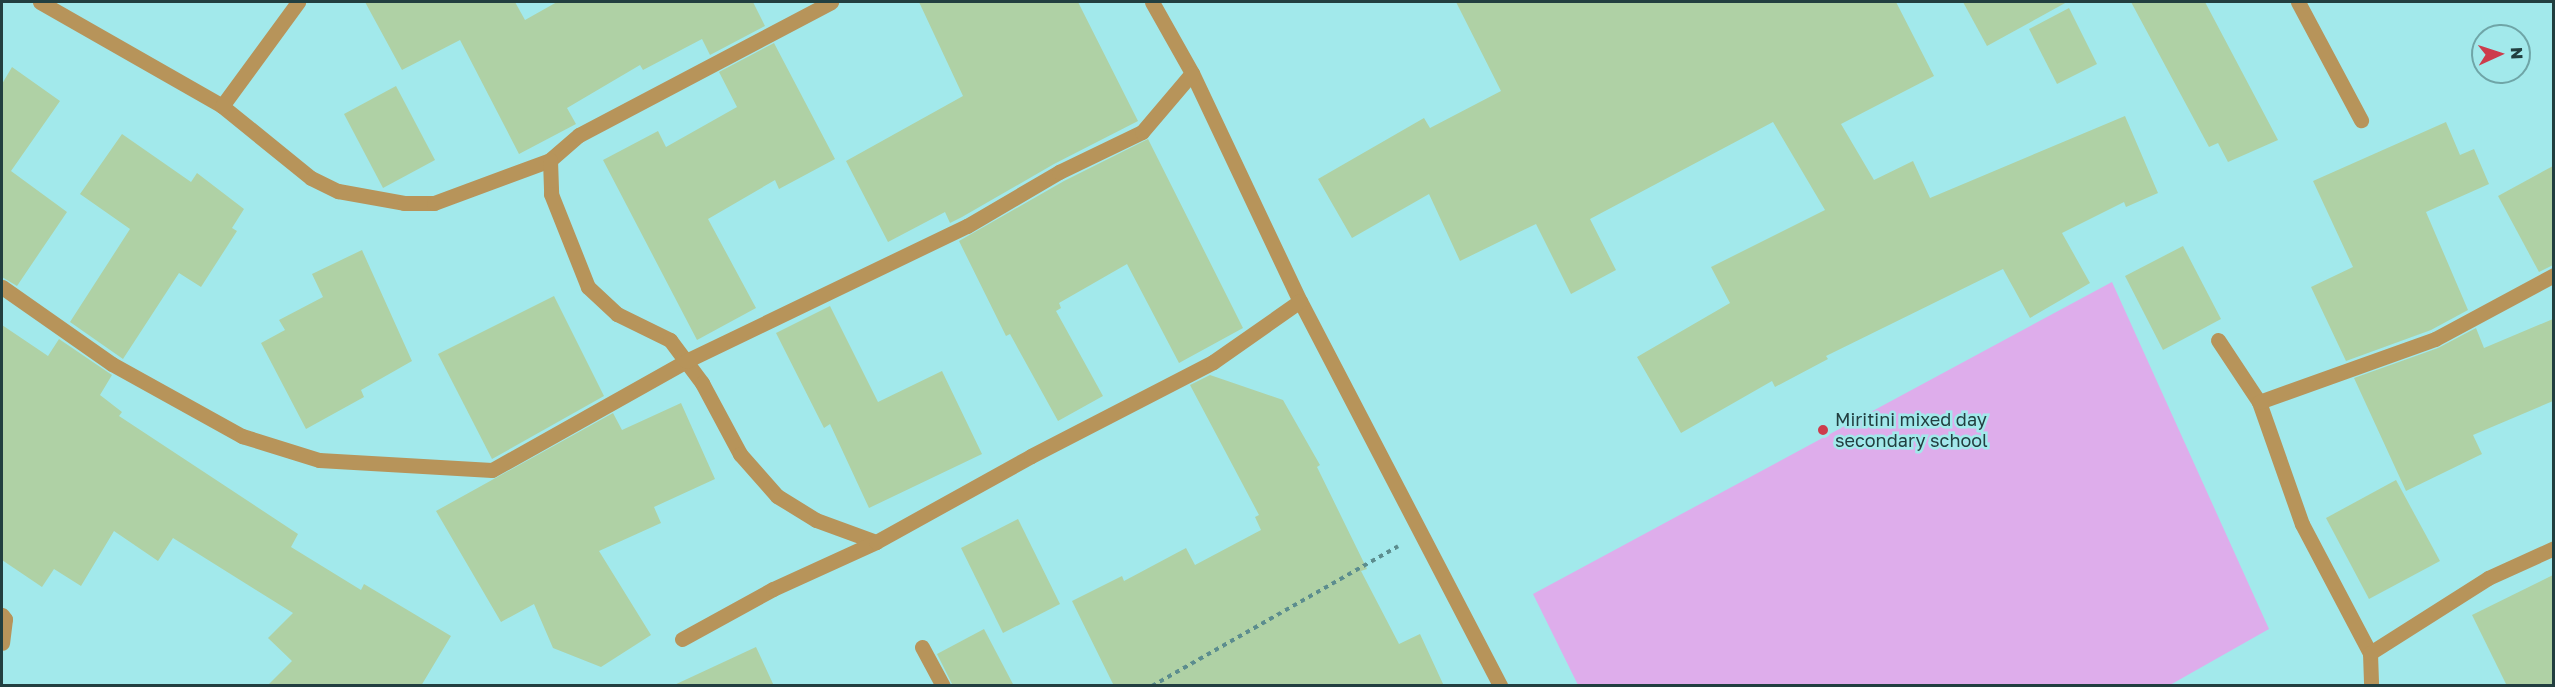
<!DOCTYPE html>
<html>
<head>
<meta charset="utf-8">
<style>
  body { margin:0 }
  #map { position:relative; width:2555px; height:687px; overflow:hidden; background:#a2e9eb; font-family:"Golos Text",sans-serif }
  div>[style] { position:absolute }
  .green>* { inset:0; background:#deadeb }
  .building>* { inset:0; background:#afd1a5 }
  .path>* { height:4px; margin-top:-2px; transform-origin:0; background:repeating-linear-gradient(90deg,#5c8d8e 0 4.5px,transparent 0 9px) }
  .minor>* { height:15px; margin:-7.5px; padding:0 7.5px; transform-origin:7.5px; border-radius:7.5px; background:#b7945a }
  .dots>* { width:16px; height:16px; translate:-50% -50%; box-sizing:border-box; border:3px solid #a2e9eb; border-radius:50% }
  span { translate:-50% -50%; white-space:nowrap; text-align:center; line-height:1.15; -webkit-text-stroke:5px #a2e9eb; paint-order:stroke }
  .poi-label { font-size:18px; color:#223f40 }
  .left { translate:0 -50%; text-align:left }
  .frame { position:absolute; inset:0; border:3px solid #223f40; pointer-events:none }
  .north { position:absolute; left:2471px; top:24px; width:60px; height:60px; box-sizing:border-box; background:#a2e9eb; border:2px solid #6fa5a7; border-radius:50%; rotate:87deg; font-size:16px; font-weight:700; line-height:24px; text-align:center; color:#223f40 }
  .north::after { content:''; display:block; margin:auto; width:21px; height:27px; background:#cd3c4c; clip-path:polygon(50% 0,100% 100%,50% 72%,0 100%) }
</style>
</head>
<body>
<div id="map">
  <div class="green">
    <i style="clip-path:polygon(2112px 282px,2269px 629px,2170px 685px,1578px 685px,1533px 594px)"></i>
  </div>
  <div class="building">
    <i style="clip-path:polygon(365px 2px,515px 2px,525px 20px,557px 2px,753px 2px,765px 26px,710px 55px,702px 39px,643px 70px,640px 65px,567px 108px,576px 124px,519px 154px,460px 40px,402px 70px)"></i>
    <i style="clip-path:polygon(919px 2px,1078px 2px,1138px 121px,1054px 164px,962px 217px,950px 223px,945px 212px,888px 242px,846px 161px,963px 96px)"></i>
    <i style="clip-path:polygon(1456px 2px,1896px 2px,1934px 76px,1841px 124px,1874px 180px,1913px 161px,1930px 198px,2125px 116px,2158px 193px,2126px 207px,2124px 202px,2062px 233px,2090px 283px,2030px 318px,2003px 269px,1826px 356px,1828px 359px,1775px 387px,1772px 381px,1681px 433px,1637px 357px,1730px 303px,1711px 267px,1825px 210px,1773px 122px,1590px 219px,1616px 270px,1571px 294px,1536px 224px,1460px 261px,1429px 194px,1352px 238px,1318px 179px,1424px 118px,1430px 128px,1501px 91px)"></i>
    <i style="clip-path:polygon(1963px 2px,2067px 2px,1987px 46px)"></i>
    <i style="clip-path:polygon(2131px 2px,2205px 2px,2278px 140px,2228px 162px,2218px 143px,2209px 147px)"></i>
    <i style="clip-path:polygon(2069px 8px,2097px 64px,2057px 84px,2029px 29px)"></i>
    <i style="clip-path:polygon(774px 43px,835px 159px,779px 189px,775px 180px,708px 219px,756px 308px,697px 340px,603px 160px,658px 131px,666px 147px,737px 107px,719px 72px)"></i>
    <i style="clip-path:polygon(12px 67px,60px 101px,11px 171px,67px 212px,17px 286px,2px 277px,2px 84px)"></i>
    <i style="clip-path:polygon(396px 86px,435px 160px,383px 188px,344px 114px)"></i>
    <i style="clip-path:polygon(2446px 122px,2460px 155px,2474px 149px,2489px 184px,2426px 212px,2468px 310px,2431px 330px,2346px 361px,2311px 287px,2353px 267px,2313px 181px)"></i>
    <i style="clip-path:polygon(122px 134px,191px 182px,197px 173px,244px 209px,232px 228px,237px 231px,201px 287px,179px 273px,123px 359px,70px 322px,130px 229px,80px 194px)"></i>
    <i style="clip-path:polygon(1148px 139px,1243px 328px,1179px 363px,1127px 264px,1059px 303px,1061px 308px,1056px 311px,1103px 396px,1058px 421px,1010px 334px,1006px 336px,959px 241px,1064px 181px)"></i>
    <i style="clip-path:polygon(2553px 166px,2553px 265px,2539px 272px,2498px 196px)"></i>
    <i style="clip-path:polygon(2183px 246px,2221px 319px,2163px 350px,2125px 276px)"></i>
    <i style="clip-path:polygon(362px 250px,412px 361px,361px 390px,364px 397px,306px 429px,261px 343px,285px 330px,279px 320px,323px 297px,312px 274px)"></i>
    <i style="clip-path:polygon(554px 296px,604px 396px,492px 459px,438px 354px)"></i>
    <i style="clip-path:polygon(830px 306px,878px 402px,942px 371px,982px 454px,869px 508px,830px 424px,824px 428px,776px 333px)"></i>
    <i style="clip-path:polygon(2553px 319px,2553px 401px,2473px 435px,2482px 454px,2406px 491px,2354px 378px,2438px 348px,2476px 328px,2484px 348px)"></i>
    <i style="clip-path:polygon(2px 325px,48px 356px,59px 339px,112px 375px,100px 395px,122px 412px,119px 416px,298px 534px,291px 547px,361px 590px,364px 584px,451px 636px,421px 686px,267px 686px,292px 661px,268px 638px,293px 613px,173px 538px,158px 561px,114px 531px,81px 586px,54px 569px,42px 587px,2px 560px)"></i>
    <i style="clip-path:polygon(1210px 375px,1283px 400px,1320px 465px,1317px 467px,1367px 569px,1361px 571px,1399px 644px,1420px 634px,1444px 686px,1114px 686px,1072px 601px,1122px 576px,1124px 581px,1186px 548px,1195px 565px,1261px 530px,1255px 517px,1259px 515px,1190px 385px)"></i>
    <i style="clip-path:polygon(681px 403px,715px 479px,654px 507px,661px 523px,599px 551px,651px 635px,601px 667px,553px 648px,534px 604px,501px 622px,436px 511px,613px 413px,622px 430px)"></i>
    <i style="clip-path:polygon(2396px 480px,2440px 561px,2369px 599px,2326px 518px)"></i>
    <i style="clip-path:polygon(1018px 519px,1060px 604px,1003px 633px,961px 548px)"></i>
    <i style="clip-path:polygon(2553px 575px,2553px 686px,2507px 686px,2472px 615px)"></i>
    <i style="clip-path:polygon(984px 629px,1014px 686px,953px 686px,937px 654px)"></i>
    <i style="clip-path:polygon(756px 647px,774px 686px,672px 686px)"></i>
  </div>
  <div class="path">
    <i style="left:1152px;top:686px;width:283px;rotate:-29.6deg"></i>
  </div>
  <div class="minor">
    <i style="left:40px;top:2px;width:210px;rotate:29.7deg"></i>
    <i style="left:222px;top:106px;width:114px;rotate:39deg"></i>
    <i style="left:311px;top:178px;width:30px;rotate:26deg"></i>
    <i style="left:338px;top:191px;width:67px;rotate:10.3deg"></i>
    <i style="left:404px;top:203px;width:30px"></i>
    <i style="left:434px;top:203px;width:124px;rotate:-20.3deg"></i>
    <i style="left:550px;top:160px;width:38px;rotate:-41deg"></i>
    <i style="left:579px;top:135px;width:285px;rotate:-27.8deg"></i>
    <i style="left:1152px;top:2px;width:81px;rotate:60.6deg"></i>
    <i style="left:1192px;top:73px;width:252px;rotate:64.7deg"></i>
    <i style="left:1300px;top:301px;width:434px;rotate:62.5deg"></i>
    <i style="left:2298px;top:2px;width:134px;rotate:61.9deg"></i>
    <i style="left:222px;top:106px;width:129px;rotate:-53.8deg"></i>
    <i style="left:550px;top:160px;width:34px;rotate:88deg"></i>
    <i style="left:551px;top:194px;width:100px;rotate:68.3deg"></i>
    <i style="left:588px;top:287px;width:40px;rotate:43deg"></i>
    <i style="left:617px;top:314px;width:59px;rotate:26.1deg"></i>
    <i style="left:670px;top:340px;width:54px;rotate:53.3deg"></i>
    <i style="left:702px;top:383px;width:81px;rotate:61.8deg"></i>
    <i style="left:740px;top:454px;width:56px;rotate:48.6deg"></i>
    <i style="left:777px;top:496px;width:46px;rotate:31.6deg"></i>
    <i style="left:816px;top:520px;width:64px;rotate:20.1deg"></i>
    <i style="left:2px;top:287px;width:134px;rotate:35deg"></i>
    <i style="left:112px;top:364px;width:149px;rotate:29deg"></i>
    <i style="left:242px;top:436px;width:81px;rotate:17.3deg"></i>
    <i style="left:319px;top:460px;width:173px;rotate:3.3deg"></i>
    <i style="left:492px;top:470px;width:223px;rotate:-29.3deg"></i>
    <i style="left:686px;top:361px;width:312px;rotate:-25.7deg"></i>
    <i style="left:967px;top:226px;width:107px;rotate:-30.4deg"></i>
    <i style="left:1059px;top:172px;width:92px;rotate:-25.7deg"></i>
    <i style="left:1142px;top:132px;width:77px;rotate:-49.7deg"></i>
    <i style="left:2218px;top:340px;width:74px;rotate:56.5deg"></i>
    <i style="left:2259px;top:402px;width:129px;rotate:70.6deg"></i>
    <i style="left:2302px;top:524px;width:146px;rotate:62.2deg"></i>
    <i style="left:2370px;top:653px;width:33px;rotate:88deg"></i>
    <i style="left:2259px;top:402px;width:187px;rotate:-19.7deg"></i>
    <i style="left:2435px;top:339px;width:135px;rotate:-28.3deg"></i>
    <i style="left:2px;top:615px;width:5px;rotate:53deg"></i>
    <i style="left:5px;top:619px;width:24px;rotate:97deg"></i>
    <i style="left:682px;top:639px;width:104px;rotate:-28.8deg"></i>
    <i style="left:773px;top:589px;width:113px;rotate:-24.5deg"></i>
    <i style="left:876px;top:542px;width:177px;rotate:-29deg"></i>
    <i style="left:1031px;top:456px;width:205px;rotate:-27.3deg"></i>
    <i style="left:1213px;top:362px;width:106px;rotate:-35deg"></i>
    <i style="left:922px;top:647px;width:44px;rotate:61.7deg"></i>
    <i style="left:2370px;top:653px;width:140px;rotate:-32.4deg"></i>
    <i style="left:2488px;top:578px;width:72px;rotate:-24.4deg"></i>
  </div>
  <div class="dots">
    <i style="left:1823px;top:430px;background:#cd3c4c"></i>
  </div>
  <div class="poi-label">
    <span class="left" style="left:1835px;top:430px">Miritini mixed day<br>secondary school</span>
  </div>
  <div class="frame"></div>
  <div class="north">N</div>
</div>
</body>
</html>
